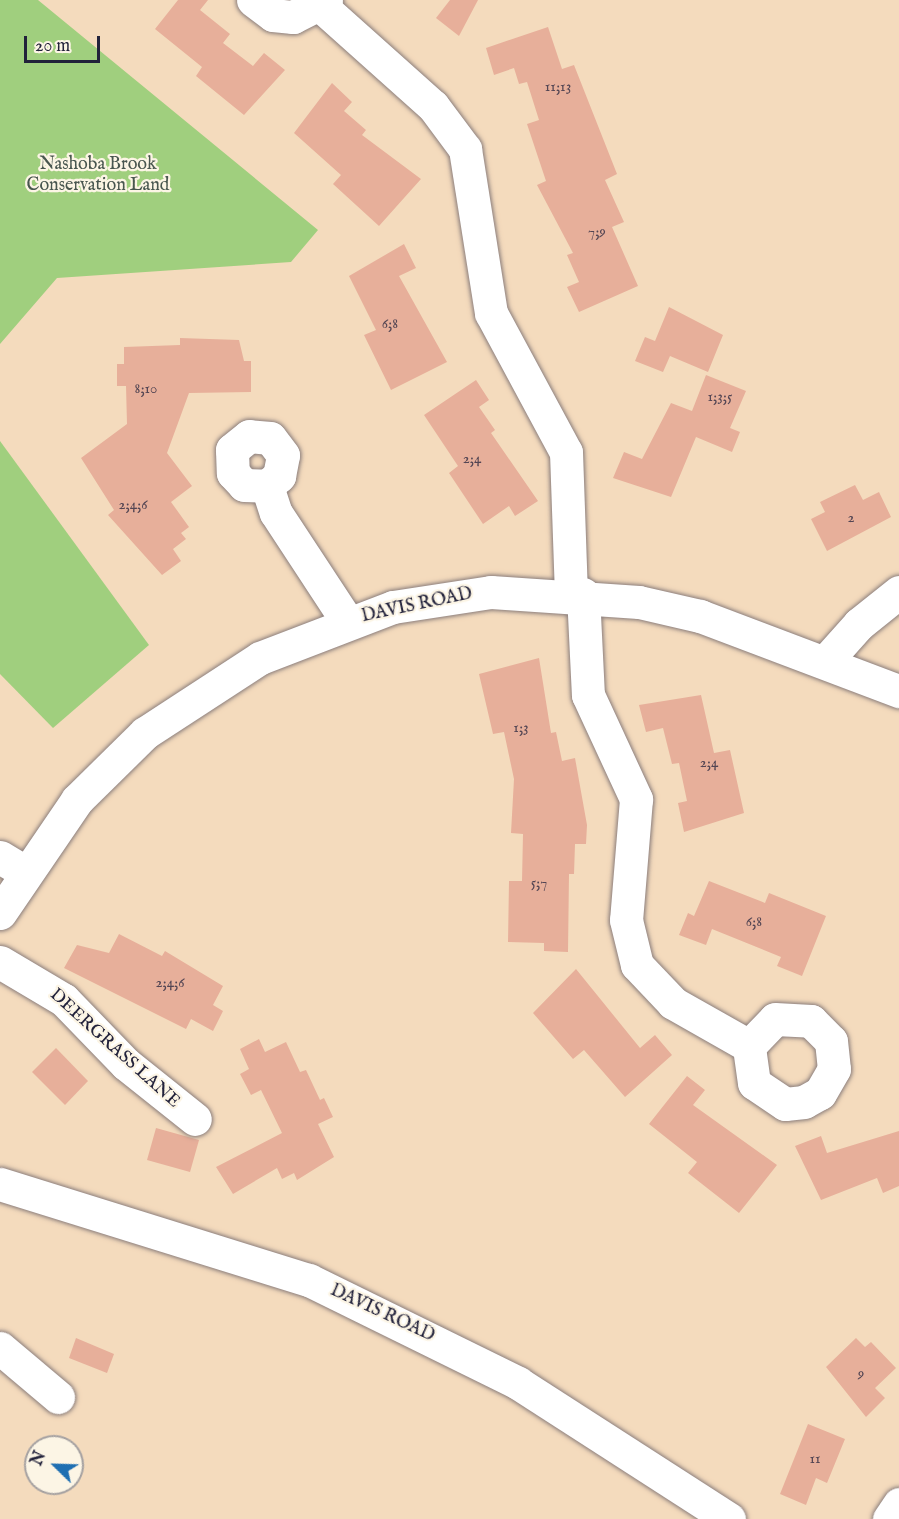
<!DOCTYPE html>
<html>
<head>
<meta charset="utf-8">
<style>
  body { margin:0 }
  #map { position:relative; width:899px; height:1519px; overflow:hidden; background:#f4dbbd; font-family:"IM FELL English",serif }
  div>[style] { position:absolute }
  .green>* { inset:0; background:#a0cf7e }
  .building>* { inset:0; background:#e7af9a }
  .roads { filter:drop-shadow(0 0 2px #8b7e7c) drop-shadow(0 0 2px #8b7e7c) }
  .minor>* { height:33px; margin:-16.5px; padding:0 16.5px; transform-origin:16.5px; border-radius:16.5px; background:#fff }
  span { translate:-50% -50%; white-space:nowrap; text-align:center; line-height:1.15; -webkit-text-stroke:4.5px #fcf5e5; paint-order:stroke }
  .number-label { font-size:15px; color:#534553 }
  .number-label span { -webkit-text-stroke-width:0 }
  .park-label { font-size:18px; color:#48564f }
  .street-label { font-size:18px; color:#22223b }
  .north { position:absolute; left:24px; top:1435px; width:60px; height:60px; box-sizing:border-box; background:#fcf5e5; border:2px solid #a5a1a1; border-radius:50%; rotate:293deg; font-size:16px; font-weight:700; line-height:24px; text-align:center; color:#22223b }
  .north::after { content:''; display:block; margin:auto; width:21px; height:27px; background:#1f6fb2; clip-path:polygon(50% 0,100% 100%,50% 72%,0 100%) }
  .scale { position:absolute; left:24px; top:36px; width:76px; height:27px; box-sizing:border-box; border:3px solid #22223b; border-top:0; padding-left:8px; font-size:18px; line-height:21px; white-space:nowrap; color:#22223b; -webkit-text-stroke:4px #fcf5e5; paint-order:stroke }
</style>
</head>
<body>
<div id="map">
  <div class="green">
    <i style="clip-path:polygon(0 0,38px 0,318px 230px,291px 262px,57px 278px,0 344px)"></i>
    <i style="clip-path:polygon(0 441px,149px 645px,53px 728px,0 674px)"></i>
  </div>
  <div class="building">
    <i style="clip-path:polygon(178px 0,208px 0,200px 10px,230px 34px,223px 43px,253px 66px,264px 53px,285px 70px,244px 115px,196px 76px,202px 67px,155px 29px)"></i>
    <i style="clip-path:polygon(450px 0,478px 0,459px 36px,436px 18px)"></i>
    <i style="clip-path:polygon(548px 27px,562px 69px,574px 65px,617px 174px,605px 180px,624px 222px,612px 227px,638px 286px,579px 312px,567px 287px,579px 282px,567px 255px,573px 253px,537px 185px,546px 181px,527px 124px,539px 120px,527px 82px,519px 84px,514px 68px,494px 75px,486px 48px)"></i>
    <i style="clip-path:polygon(332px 83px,352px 102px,344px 111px,366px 130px,362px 135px,421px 179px,379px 226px,333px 184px,341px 175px,294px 133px)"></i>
    <i style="clip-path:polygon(404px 244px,416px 268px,399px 276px,447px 362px,391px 390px,364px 335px,376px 330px,349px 276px)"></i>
    <i style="clip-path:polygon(669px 307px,723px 335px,708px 372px,670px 356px,663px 372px,635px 361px,645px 337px,655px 341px)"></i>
    <i style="clip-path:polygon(180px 338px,239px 340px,244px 361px,251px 361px,251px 392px,189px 393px,167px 453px,192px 486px,171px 502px,189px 527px,181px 533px,186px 539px,173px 549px,181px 561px,162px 575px,108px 515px,114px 510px,81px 458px,127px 424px,126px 386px,117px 386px,117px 364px,124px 364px,124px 347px,180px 345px)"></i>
    <i style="clip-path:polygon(706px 375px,746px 391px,730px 428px,740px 432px,732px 452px,696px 437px,671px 497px,613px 478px,624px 452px,642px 459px,671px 403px,692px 411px)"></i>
    <i style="clip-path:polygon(476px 380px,489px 400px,479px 407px,495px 430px,491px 433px,538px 501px,515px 516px,509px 506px,483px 524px,449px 473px,458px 466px,424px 415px)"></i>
    <i style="clip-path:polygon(855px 485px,863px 500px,879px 492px,891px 517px,827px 551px,811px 519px,825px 512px,820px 502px)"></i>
    <i style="clip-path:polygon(539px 658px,551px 733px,556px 732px,562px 761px,575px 758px,587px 825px,586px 844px,575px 844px,574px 874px,569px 874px,568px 952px,544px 951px,544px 943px,508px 942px,509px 881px,522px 881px,523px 834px,511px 833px,514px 779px,504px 732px,493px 734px,479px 674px)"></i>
    <i style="clip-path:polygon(701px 695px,714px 753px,730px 750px,744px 813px,684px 832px,678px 803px,687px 801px,679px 763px,672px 764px,663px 728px,646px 732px,639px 705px)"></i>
    <i style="clip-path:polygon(709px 881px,765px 903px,769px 893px,826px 916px,802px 976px,777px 966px,781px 957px,712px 929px,706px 945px,679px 935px,688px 913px,694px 916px)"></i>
    <i style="clip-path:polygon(119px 934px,162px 956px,165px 951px,223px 986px,213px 1005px,223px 1011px,213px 1031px,191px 1019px,186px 1029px,64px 968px,77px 945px,109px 953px)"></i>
    <i style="clip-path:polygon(576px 969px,640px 1048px,655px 1035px,672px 1055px,625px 1097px,584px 1050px,573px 1059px,533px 1013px)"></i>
    <i style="clip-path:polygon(259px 1039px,265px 1052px,286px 1042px,300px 1072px,306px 1070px,320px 1100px,324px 1098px,333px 1117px,318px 1124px,334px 1157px,297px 1180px,294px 1173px,282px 1179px,277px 1168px,233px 1194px,216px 1167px,282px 1133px,261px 1090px,251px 1095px,240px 1074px,249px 1069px,240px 1049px)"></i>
    <i style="clip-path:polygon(56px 1048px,88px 1081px,65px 1105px,32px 1072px)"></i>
    <i style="clip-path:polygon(687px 1076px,705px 1090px,693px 1105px,777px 1165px,739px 1213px,688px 1173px,697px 1162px,649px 1124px)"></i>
    <i style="clip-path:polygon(156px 1128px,199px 1140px,190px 1172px,147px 1160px)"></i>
    <i style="clip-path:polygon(899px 1131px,899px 1186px,883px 1193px,877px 1178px,821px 1200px,795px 1146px,821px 1136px,827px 1153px)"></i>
    <i style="clip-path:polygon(76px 1338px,114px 1354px,107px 1373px,69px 1358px)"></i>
    <i style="clip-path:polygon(856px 1338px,865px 1347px,871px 1342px,896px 1368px,875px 1388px,885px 1398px,866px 1417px,826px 1367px)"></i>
    <i style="clip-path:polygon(808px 1424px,845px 1439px,827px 1483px,816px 1478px,806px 1505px,780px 1494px)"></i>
  </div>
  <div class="roads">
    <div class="minor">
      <i style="left:253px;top:0;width:25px;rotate:37deg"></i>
      <i style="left:273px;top:15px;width:20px;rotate:6deg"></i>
      <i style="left:293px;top:17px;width:37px;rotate:-27deg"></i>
      <i style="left:321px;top:6px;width:150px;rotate:41.8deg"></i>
      <i style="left:433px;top:106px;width:54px;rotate:53.3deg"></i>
      <i style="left:465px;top:149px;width:166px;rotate:81deg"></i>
      <i style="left:491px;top:313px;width:158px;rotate:61.7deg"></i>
      <i style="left:566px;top:452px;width:142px;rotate:88deg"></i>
      <i style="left:267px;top:486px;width:16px;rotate:-40deg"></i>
      <i style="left:279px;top:476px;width:21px;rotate:-79deg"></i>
      <i style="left:283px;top:455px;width:21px;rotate:-127deg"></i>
      <i style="left:270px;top:438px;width:21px;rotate:-175deg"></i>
      <i style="left:249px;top:436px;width:22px;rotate:141deg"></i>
      <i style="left:232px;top:450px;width:23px;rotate:88deg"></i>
      <i style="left:233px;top:473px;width:16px;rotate:47deg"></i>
      <i style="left:244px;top:485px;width:23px;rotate:2deg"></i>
      <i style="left:267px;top:486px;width:28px;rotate:72deg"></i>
      <i style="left:276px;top:513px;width:129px;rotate:56.7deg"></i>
      <i style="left:583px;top:594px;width:101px;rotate:87.2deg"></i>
      <i style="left:588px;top:695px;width:115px;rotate:65.2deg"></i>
      <i style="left:636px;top:799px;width:121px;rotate:94.7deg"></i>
      <i style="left:626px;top:920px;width:46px;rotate:76.3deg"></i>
      <i style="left:637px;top:965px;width:52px;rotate:46.5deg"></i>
      <i style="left:673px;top:1003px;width:87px;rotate:29.5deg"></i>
      <i style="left:749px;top:1046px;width:37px;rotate:-46deg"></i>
      <i style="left:775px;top:1019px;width:36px;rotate:3deg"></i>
      <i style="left:811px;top:1021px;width:28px;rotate:45deg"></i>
      <i style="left:831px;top:1041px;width:28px;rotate:84deg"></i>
      <i style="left:834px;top:1069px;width:28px;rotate:120deg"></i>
      <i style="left:820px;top:1093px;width:18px;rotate:151deg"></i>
      <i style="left:804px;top:1102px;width:19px;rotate:174deg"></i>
      <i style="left:785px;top:1104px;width:37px;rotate:-146deg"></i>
      <i style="left:754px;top:1083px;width:37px;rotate:-98deg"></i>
      <i style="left:825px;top:662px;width:51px;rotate:-48.2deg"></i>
      <i style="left:859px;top:624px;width:51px;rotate:-38.7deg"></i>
      <i style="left:0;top:857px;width:27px;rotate:31deg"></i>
      <i style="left:0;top:913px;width:137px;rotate:-55.7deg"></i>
      <i style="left:77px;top:800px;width:95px;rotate:-44.6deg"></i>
      <i style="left:145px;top:733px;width:137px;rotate:-33.1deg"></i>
      <i style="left:260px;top:658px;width:142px;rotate:-21deg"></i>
      <i style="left:393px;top:607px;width:99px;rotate:-8.7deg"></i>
      <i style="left:491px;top:592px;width:148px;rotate:3.9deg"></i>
      <i style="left:639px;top:602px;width:63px;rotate:12.9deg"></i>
      <i style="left:700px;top:616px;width:213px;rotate:20.7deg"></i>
      <i style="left:0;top:962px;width:74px;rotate:30.7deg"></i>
      <i style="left:64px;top:1000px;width:89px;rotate:45.9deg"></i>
      <i style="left:126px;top:1064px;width:88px;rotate:38.6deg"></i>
      <i style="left:0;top:1184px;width:324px;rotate:17.3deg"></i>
      <i style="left:309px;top:1280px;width:233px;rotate:26.2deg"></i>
      <i style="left:518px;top:1383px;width:251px;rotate:32.8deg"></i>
      <i style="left:0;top:1348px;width:76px;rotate:40.2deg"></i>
      <i style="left:889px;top:1519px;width:18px;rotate:-56deg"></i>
    </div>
  </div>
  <div class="number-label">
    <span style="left:558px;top:87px">11;13</span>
    <span style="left:597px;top:232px">7;9</span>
    <span style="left:390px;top:324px">6;8</span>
    <span style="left:146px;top:389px">8;10</span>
    <span style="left:720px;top:397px">1;3;5</span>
    <span style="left:472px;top:459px">2;4</span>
    <span style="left:133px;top:505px">2;4;6</span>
    <span style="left:851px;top:518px">2</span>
    <span style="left:521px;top:728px">1;3</span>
    <span style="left:709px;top:763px">2;4</span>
    <span style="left:539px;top:883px">5;7</span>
    <span style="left:754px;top:922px">6;8</span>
    <span style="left:170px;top:983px">2;4;6</span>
    <span style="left:861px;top:1374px">9</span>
    <span style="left:815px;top:1459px">11</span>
  </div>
  <div class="park-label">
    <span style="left:98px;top:176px">Nashoba Brook<br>Conservation Land</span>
  </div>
  <div class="street-label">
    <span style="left:417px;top:606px;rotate:-12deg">DAVIS ROAD</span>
    <span style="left:114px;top:1049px;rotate:42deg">DEERGRASS LANE</span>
    <span style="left:382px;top:1314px;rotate:25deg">DAVIS ROAD</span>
  </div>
  <div class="north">N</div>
  <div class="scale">20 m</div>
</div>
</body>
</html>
